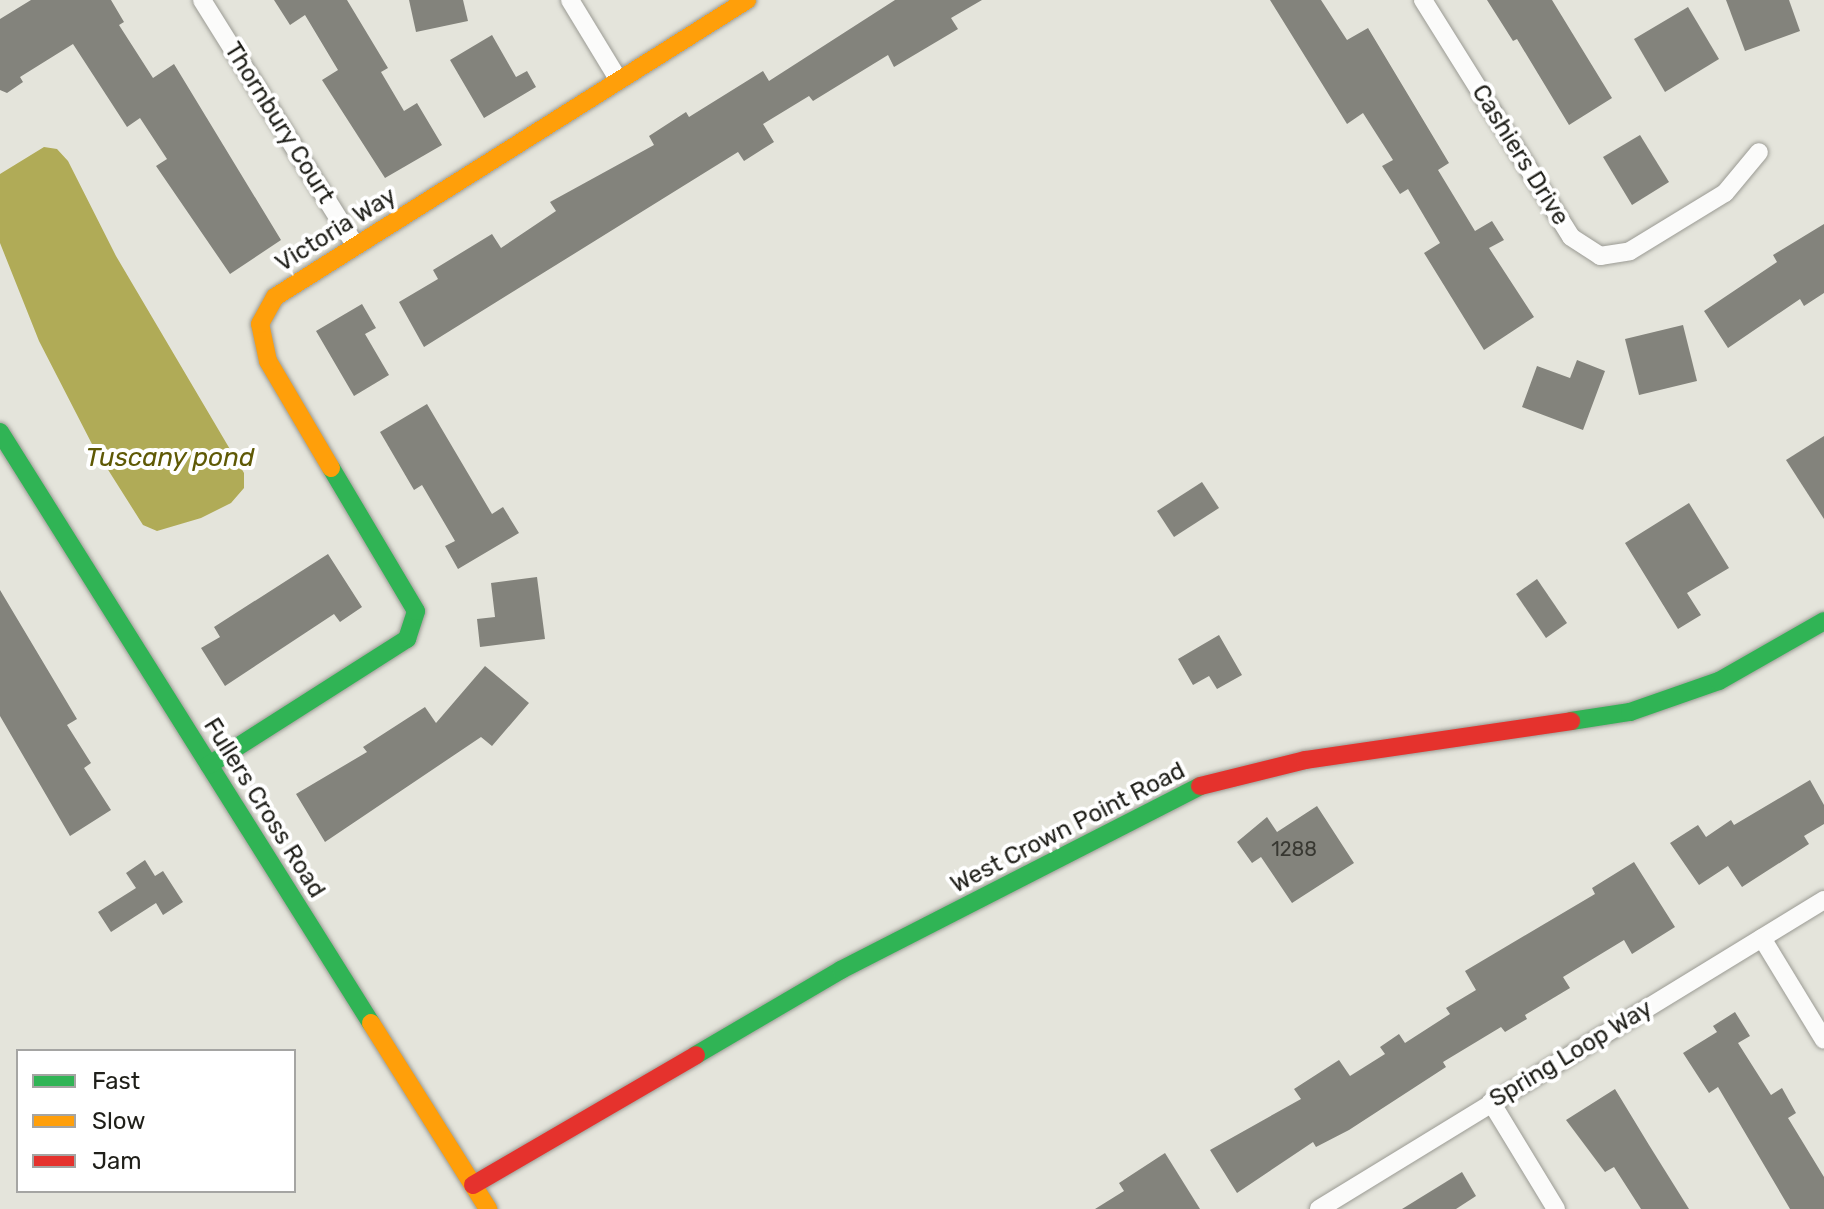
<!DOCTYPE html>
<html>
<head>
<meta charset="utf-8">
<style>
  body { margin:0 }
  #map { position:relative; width:1824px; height:1209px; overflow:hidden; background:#e4e4db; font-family:Rubik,sans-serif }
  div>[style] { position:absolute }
  .water>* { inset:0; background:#b0ab57 }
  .building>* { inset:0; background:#83837c }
  .roads { filter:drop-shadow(0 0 2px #9b9b94) drop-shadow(0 0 2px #9b9b94) }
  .street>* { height:18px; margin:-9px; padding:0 9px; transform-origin:9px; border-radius:9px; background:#fbfbfa }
  .fast>* { height:18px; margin:-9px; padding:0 9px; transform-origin:9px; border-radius:9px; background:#30b455 }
  .slow>* { height:18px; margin:-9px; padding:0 9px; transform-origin:9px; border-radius:9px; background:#ff9f0a }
  .jam>* { height:18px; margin:-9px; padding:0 9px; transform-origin:9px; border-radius:9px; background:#e5322d }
  span { translate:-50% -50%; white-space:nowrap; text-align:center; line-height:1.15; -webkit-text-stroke:8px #fff; paint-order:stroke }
  .number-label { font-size:20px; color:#383832 }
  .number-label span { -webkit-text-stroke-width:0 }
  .street-label { font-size:24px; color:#1f1f19 }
  .water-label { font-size:26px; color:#5f5905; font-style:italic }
  .legend { position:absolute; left:16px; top:1049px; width:280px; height:144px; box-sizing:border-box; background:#fff; border:2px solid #a5a5a3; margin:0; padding:10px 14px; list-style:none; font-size:24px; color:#1f1f19 }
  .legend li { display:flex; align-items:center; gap:16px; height:40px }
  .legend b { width:40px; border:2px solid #a5a5a3 }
</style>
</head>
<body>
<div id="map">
  <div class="water">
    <i style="clip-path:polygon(44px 147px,57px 149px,68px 161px,116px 256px,244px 473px,244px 488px,231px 503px,201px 518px,157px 531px,143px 525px,93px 446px,39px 341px,0 243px,0 174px)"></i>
  </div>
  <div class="building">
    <i style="clip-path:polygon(31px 0,111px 0,124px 22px,119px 25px,153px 78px,174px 64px,281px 240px,230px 274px,156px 166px,167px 159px,140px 118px,127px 127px,73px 44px,20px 77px,23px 82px,7px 93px,0 90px,0 19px)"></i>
    <i style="clip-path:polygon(274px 0,347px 0,388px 68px,381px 72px,404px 111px,417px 103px,442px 145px,385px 178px,322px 80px,338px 70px,305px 15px,290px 25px)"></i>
    <i style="clip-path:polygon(409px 0,463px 0,468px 21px,416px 32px)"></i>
    <i style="clip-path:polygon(895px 0,982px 0,951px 18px,958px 29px,894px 67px,888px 55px,813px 101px,809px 96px,763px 124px,774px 142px,744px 161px,738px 152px,424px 347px,399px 302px,438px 279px,433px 270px,492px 234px,501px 248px,556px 211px,550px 202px,654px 145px,649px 136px,686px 112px,689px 117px,763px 71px,769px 81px)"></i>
    <i style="clip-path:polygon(1270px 0,1321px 0,1347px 40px,1368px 28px,1449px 163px,1438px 170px,1475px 231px,1492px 221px,1504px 240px,1489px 248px,1534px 317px,1484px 350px,1424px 253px,1440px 243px,1408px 189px,1400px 194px,1382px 166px,1393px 160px,1363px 113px,1347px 124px)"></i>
    <i style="clip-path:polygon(1487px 0,1552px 0,1612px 98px,1569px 125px,1517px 39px,1513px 41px)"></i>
    <i style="clip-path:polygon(1726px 0,1789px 0,1800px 31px,1745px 51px)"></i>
    <i style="clip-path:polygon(1688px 7px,1719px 59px,1665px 92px,1634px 39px)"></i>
    <i style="clip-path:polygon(492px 35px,516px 77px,527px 71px,536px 87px,484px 118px,450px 60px)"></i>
    <i style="clip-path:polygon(1640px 135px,1669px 182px,1632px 205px,1603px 157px)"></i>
    <i style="clip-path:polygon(1824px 224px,1824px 293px,1804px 306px,1800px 299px,1728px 348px,1704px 311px,1777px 262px,1773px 255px)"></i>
    <i style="clip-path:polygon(362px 304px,376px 328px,365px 334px,389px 375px,354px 396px,316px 331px)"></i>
    <i style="clip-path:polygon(1683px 325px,1697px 381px,1639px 395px,1625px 339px)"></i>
    <i style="clip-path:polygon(1577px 360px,1605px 371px,1583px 430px,1522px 407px,1537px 366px,1570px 378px)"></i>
    <i style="clip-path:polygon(427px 404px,492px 514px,503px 507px,519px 533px,458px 569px,445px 546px,455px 541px,422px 485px,414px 490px,380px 432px)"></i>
    <i style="clip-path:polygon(1824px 436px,1824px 519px,1786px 460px)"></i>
    <i style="clip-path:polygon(1202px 482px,1219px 508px,1174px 537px,1157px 511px)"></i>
    <i style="clip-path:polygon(1689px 503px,1729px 568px,1687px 593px,1701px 615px,1678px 629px,1625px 543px)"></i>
    <i style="clip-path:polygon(328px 554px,362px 607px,340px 622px,334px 614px,225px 686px,201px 648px,220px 637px,214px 627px)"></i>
    <i style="clip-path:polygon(537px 577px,545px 639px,480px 647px,477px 619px,495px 617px,491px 583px)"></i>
    <i style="clip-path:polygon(1537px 579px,1567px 623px,1546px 638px,1516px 594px)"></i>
    <i style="clip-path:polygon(0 590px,77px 719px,67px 725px,91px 763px,84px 768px,111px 810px,70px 836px,0 716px)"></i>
    <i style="clip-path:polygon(1219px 635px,1242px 675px,1217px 689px,1209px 676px,1193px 685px,1178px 659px)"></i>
    <i style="clip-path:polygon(485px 666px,529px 703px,492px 746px,481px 737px,325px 842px,296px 794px,367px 752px,363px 747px,425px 707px,436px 723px)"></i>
    <i style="clip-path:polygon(1810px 780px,1824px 805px,1824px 824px,1804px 836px,1809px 844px,1742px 887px,1728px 866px,1699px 885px,1670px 843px,1698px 825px,1706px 837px,1731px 820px,1734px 825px)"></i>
    <i style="clip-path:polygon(1317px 806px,1354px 863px,1292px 903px,1261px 857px,1252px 863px,1237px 842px,1267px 817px,1277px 832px)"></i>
    <i style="clip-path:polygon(145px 860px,155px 876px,163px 871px,183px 902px,163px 915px,156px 903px,111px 932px,98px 912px,136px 888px,126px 873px)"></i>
    <i style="clip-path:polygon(1634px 862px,1675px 927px,1632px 954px,1624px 940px,1563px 977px,1570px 988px,1525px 1015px,1527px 1019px,1505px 1032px,1501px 1027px,1443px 1062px,1446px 1067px,1349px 1130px,1316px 1147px,1313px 1142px,1237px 1193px,1210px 1150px,1301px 1099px,1294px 1089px,1339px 1060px,1350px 1076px,1385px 1054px,1380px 1047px,1399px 1034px,1405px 1043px,1450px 1014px,1446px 1008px,1476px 990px,1465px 971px,1595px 894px,1592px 888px)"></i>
    <i style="clip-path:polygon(1735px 1012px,1750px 1036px,1738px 1043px,1771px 1095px,1782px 1088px,1796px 1113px,1788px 1118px,1824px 1177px,1824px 1209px,1790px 1209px,1718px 1087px,1709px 1093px,1683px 1053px,1717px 1032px,1713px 1026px)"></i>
    <i style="clip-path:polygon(1615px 1089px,1649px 1145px,1689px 1209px,1641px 1209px,1614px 1167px,1605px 1172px,1566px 1120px)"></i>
    <i style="clip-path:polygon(1165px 1153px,1200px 1209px,1095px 1209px,1124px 1191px,1119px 1183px)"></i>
    <i style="clip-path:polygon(1462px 1172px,1476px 1196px,1456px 1209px,1402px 1209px)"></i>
  </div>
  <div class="roads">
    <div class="street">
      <i style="left:202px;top:0;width:290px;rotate:58deg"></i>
      <i style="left:570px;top:0;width:92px;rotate:58.7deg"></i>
      <i style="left:1423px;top:0;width:279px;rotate:58deg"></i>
      <i style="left:1571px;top:237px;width:35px;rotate:33deg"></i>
      <i style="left:1600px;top:256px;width:30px;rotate:-9deg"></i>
      <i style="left:1630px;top:251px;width:111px;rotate:-31.4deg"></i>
      <i style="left:1725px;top:193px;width:53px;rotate:-50.3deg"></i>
      <i style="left:1762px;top:938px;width:119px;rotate:58.7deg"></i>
      <i style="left:1491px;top:1102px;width:125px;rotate:58.7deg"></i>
      <i style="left:1319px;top:1209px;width:592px;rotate:-31.46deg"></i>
    </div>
    <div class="fast">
      <i style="left:0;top:432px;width:698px;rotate:57.88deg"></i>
      <i style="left:1571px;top:721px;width:60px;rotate:-8.7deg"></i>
      <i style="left:1630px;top:712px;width:94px;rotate:-19.2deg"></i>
      <i style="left:1719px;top:681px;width:121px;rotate:-29.7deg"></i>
      <i style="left:209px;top:765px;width:235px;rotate:-32.5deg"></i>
      <i style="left:407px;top:639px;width:29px;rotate:-72deg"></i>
      <i style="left:416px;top:611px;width:166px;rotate:-120.7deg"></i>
      <i style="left:696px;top:1055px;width:168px;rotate:-30.4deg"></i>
      <i style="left:841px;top:970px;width:403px;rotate:-27.1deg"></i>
    </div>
    <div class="slow">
      <i style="left:331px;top:468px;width:124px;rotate:-120.5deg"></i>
      <i style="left:268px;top:361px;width:38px;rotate:-102deg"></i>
      <i style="left:260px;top:324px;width:31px;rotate:-61deg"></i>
      <i style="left:275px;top:297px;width:558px;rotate:-32.18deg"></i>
      <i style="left:371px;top:1023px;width:220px;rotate:57.8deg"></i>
    </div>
    <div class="jam">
      <i style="left:1200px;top:786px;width:108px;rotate:-13.9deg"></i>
      <i style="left:1305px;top:760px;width:269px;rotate:-8.3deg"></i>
      <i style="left:473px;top:1185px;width:258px;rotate:-30.2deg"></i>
    </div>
  </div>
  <div class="number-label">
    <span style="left:1294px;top:849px">1288</span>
  </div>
  <div class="street-label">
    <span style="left:279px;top:123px;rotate:58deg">Thornbury Court</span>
    <span style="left:1520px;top:155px;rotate:58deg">Cashiers Drive</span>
    <span style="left:336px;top:230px;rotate:-32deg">Victoria Way</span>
    <span style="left:264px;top:808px;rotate:58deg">Fullers Cross Road</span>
    <span style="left:1068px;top:828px;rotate:-27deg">West Crown Point Road</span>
    <span style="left:1571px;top:1054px;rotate:-31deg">Spring Loop Way</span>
  </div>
  <div class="water-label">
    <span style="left:170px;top:458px">Tuscany pond</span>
  </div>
  <ul class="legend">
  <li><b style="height:10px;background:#30b455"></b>Fast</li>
  <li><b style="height:10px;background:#ff9f0a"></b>Slow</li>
  <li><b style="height:10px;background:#e5322d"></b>Jam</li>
  </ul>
</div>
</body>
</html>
